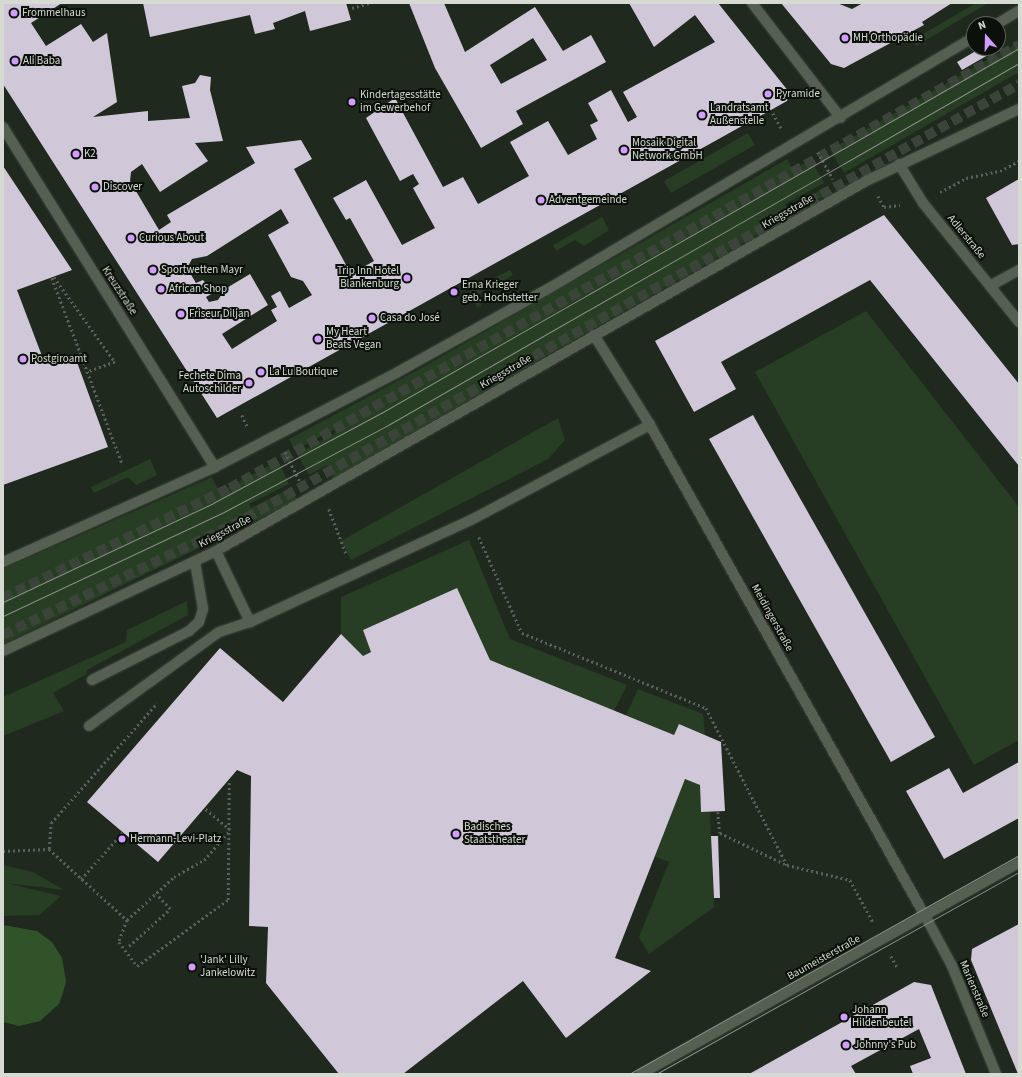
<!DOCTYPE html>
<html>
<head>
<meta charset="utf-8">
<style>
  body { margin:0 }
  #map { position:relative; width:1022px; height:1077px; overflow:hidden; background:#1f291e; font-family:"Source Sans 3",sans-serif }
  div>[style] { position:absolute }
  .green>* { inset:0; background:#283e24 }
  .water>* { inset:0; background:#31532a }
  .building>* { inset:0; background:#d0c8d8 }
  .primary-tunnel>* { height:10px; margin-top:-5px; transform-origin:0; background:repeating-linear-gradient(90deg,#3a4439 0 10px,transparent 0 15px) }
  .path>* { height:2.5px; margin-top:-1.25px; transform-origin:0; background:repeating-linear-gradient(90deg,#596258 0 2px,transparent 0 5px) }
  .roads { filter:drop-shadow(0 0 1px #3e463d) drop-shadow(0 0 1px #3e463d) }
  .service>* { height:10px; margin:-5px; padding:0 5px; transform-origin:5px; border-radius:5px; background:#556053 }
  .minor>* { height:10px; margin:-5px; padding:0 5px; transform-origin:5px; border-radius:5px; background:#556053 }
  .tertiary>* { height:10px; margin:-5px; padding:0 5px; transform-origin:5px; border-radius:5px; background:#556053 }
  .secondary>* { height:10px; margin:-5px; padding:0 5px; transform-origin:5px; border-radius:5px; background:#556053 }
  .tram>* { height:1px; margin:-0.5px; padding:0 0.5px; transform-origin:0.5px; border-radius:0.5px; background:#878f85 }
  .dots>* { width:11px; height:11px; translate:-50% -50%; box-sizing:border-box; border:2px solid #0c100b; border-radius:50% }
  span { translate:-50% -50%; white-space:nowrap; text-align:center; line-height:1.15; -webkit-text-stroke:4px #0c100b; paint-order:stroke }
  .poi-label { font-size:11px; color:#d5dbd3 }
  .left { translate:0 -50%; text-align:left }
  .right { translate:-100% -50%; text-align:right }
  .street-label { font-size:11px; color:#d5dbd3 }
  .frame { position:absolute; inset:0; border:4px solid #d5dbd3; pointer-events:none }
  .north { position:absolute; left:966px; top:16px; width:40px; height:40px; box-sizing:border-box; background:#0c100b; border:1px solid #5c615b; border-radius:50%; rotate:340deg; font-size:11px; font-weight:700; line-height:16px; text-align:center; color:#d5dbd3 }
  .north::after { content:''; display:block; margin:auto; width:14px; height:18px; background:#d19dfe; clip-path:polygon(50% 0,100% 100%,50% 72%,0 100%) }
</style>
</head>
<body>
<div id="map">
  <div class="green">
    <i style="clip-path:polygon(976px 3px,988px 3px,916px 46px,913px 40px)"></i>
    <i style="clip-path:polygon(1019px 42px,1019px 72px,844px 173px,830px 150px)"></i>
    <i style="clip-path:polygon(748px 133px,755px 145px,671px 193px,664px 181px)"></i>
    <i style="clip-path:polygon(787px 159px,793px 170px,811px 160px,824px 183px,785px 204px,787px 208px,826px 187px,829px 193px,334px 478px,327px 465px,309px 475px,297px 454px,336px 433px,335px 429px,295px 450px,289px 439px,418px 370px)"></i>
    <i style="clip-path:polygon(602px 217px,609px 230px,584px 246px,575px 240px,556px 251px,553px 245px)"></i>
    <i style="clip-path:polygon(510px 270px,513px 275px,479px 294px,481px 306px,477px 307px,469px 292px)"></i>
    <i style="clip-path:polygon(866px 311px,1019px 507px,1019px 740px,974px 765px,755px 372px)"></i>
    <i style="clip-path:polygon(558px 418px,565px 440px,548px 459px,351px 560px,341px 541px)"></i>
    <i style="clip-path:polygon(150px 459px,157px 475px,136px 485px,128px 477px,94px 493px,91px 487px)"></i>
    <i style="clip-path:polygon(278px 461px,289px 484px,249px 504px,251px 508px,291px 488px,297px 500px,3px 644px,3px 569px,212px 477px,219px 492px)"></i>
    <i style="clip-path:polygon(469px 540px,510px 639px,627px 685px,614px 711px,490px 660px,457px 588px,363px 630px,371px 652px,363px 656px,341px 634px,341px 597px)"></i>
    <i style="clip-path:polygon(187px 601px,188px 615px,87px 670px,87px 674px,53px 693px,64px 711px,3px 736px,3px 697px,126px 642px,127px 630px)"></i>
    <i style="clip-path:polygon(638px 689px,703px 714px,705px 735px,679px 724px,674px 735px,626px 715px)"></i>
    <i style="clip-path:polygon(685px 779px,700px 785px,701px 812px,710px 812px,714px 907px,649px 954px,639px 937px,669px 862px,653px 856px)"></i>
    <i style="clip-path:polygon(3px 865px,33px 872px,64px 890px,6px 883px,61px 896px,39px 915px,3px 916px)"></i>
  </div>
  <div class="water">
    <i style="clip-path:polygon(3px 925px,37px 931px,52px 942px,62px 958px,66px 981px,63px 993px,59px 1004px,40px 1021px,19px 1026px,3px 1022px)"></i>
  </div>
  <div class="building">
    <i style="clip-path:polygon(evenodd,3px 3px,62px 3px,31px 23px,46px 46px,81px 24px,93px 42px,107px 33px,117px 102px,93px 117px,148px 111px,148px 121px,190px 118px,182px 86px,195px 83px,200px 75px,211px 77px,210px 90px,223px 141px,195px 143px,208px 161px,160px 192px,142px 164px,131px 172px,130px 181px,159px 230px,171px 222px,167px 215px,255px 163px,246px 147px,301px 140px,312px 159px,294px 169px,351px 274px,374px 261px,350px 218px,346px 220px,333px 198px,366px 180px,402px 245px,435px 228px,413px 188px,419px 184px,413px 174px,400px 181px,366px 118px,395px 98px,443px 187px,463px 177px,478px 204px,529px 176px,510px 142px,548px 121px,568px 155px,597px 139px,590px 125px,598px 121px,588px 103px,611px 90px,628px 122px,637px 117px,623px 92px,715px 42px,695px 15px,654px 47px,629px 3px,718px 3px,789px 92px,787px 101px,217px 418px,3px 84px,3px 3px,281px 209px,289px 223px,268px 235px,291px 277px,303px 281px,312px 295px,289px 308px,280px 291px,271px 296px,277px 307px,271px 310px,277px 321px,232px 349px,222px 334px,268px 305px,250px 274px,225px 289px,218px 300px,209px 302px,206px 297px,213px 293px,203px 280px,196px 283px,187px 268px,192px 259px,207px 256px,281px 209px)"></i>
    <i style="clip-path:polygon(143px 3px,346px 3px,351px 20px,310px 31px,305px 11px,273px 23px,275px 29px,255px 34px,250px 15px,150px 37px)"></i>
    <i style="clip-path:polygon(evenodd,409px 3px,444px 3px,465px 52px,535px 7px,563px 51px,591px 35px,606px 62px,516px 111px,523px 124px,481px 148px,435px 68px,409px 3px,533px 38px,547px 60px,501px 84px,490px 65px,533px 38px)"></i>
    <i style="clip-path:polygon(781px 3px,837px 3px,852px 9px,863px 3px,952px 3px,922px 22px,924px 25px,844px 68px,831px 64px)"></i>
    <i style="clip-path:polygon(981px 48px,988px 55px,962px 70px,957px 62px)"></i>
    <i style="clip-path:polygon(3px 166px,72px 270px,17px 290px,45px 364px,74px 354px,108px 447px,3px 485px)"></i>
    <i style="clip-path:polygon(1019px 179px,1019px 244px,1012px 245px,986px 198px)"></i>
    <i style="clip-path:polygon(884px 215px,1019px 384px,1019px 466px,870px 280px,721px 362px,736px 389px,694px 412px,655px 341px)"></i>
    <i style="clip-path:polygon(753px 415px,935px 737px,891px 762px,709px 439px)"></i>
    <i style="clip-path:polygon(457px 588px,490px 660px,674px 735px,679px 724px,721px 742px,725px 811px,701px 812px,700px 785px,685px 779px,615px 958px,651px 971px,566px 1038px,523px 981px,403px 1074px,339px 1074px,266px 983px,268px 927px,249px 926px,251px 776px,237px 770px,158px 862px,87px 802px,220px 648px,283px 702px,341px 634px,363px 656px,371px 652px,363px 630px)"></i>
    <i style="clip-path:polygon(1019px 762px,1019px 818px,944px 859px,906px 791px,949px 768px,963px 793px)"></i>
    <i style="clip-path:polygon(711px 836px,718px 836px,720px 898px,714px 898px)"></i>
    <i style="clip-path:polygon(1019px 924px,1019px 1074px,1018px 1074px,971px 960px,972px 949px)"></i>
    <i style="clip-path:polygon(914px 982px,931px 985px,966px 1074px,913px 1074px,910px 1066px,931px 1058px,919px 1029px,851px 1066px,856px 1074px,749px 1074px)"></i>
  </div>
  <div class="primary-tunnel">
    <i style="left:3px;top:598px;width:252px;rotate:-25.9deg"></i>
    <i style="left:230px;top:488px;width:905px;rotate:-29.31deg"></i>
    <i style="left:3px;top:635px;width:270px;rotate:-25.7deg"></i>
    <i style="left:246px;top:518px;width:887px;rotate:-29.31deg"></i>
  </div>
  <div class="path">
    <i style="left:352px;top:8px;width:18px;rotate:-16deg"></i>
    <i style="left:773px;top:113px;width:17px;rotate:62deg"></i>
    <i style="left:818px;top:152px;width:31px;rotate:61deg"></i>
    <i style="left:940px;top:192px;width:30px;rotate:-28deg"></i>
    <i style="left:966px;top:178px;width:35px;rotate:-12deg"></i>
    <i style="left:1000px;top:171px;width:21px;rotate:-28deg"></i>
    <i style="left:878px;top:196px;width:13px;rotate:61deg"></i>
    <i style="left:884px;top:207px;width:16px;rotate:-7deg"></i>
    <i style="left:54px;top:277px;width:105px;rotate:54.3deg"></i>
    <i style="left:115px;top:362px;width:29px;rotate:160deg"></i>
    <i style="left:52px;top:278px;width:198px;rotate:69.3deg"></i>
    <i style="left:242px;top:415px;width:14px;rotate:65deg"></i>
    <i style="left:285px;top:452px;width:33px;rotate:63deg"></i>
    <i style="left:329px;top:509px;width:50px;rotate:69deg"></i>
    <i style="left:479px;top:537px;width:105px;rotate:65.9deg"></i>
    <i style="left:522px;top:633px;width:199px;rotate:22.2deg"></i>
    <i style="left:706px;top:708px;width:177px;rotate:62.7deg"></i>
    <i style="left:787px;top:865px;width:65px;rotate:13.4deg"></i>
    <i style="left:850px;top:880px;width:48px;rotate:61.3deg"></i>
    <i style="left:718px;top:812px;width:21px;rotate:85deg"></i>
    <i style="left:720px;top:833px;width:74px;rotate:25.5deg"></i>
    <i style="left:49px;top:849px;width:26px;rotate:-86deg"></i>
    <i style="left:51px;top:823px;width:160px;rotate:-48.5deg"></i>
    <i style="left:3px;top:851px;width:46px;rotate:-2.5deg"></i>
    <i style="left:49px;top:849px;width:105px;rotate:42.3deg"></i>
    <i style="left:127px;top:920px;width:23px;rotate:110deg"></i>
    <i style="left:119px;top:942px;width:30px;rotate:53deg"></i>
    <i style="left:137px;top:966px;width:112px;rotate:-36deg"></i>
    <i style="left:228px;top:900px;width:120px;rotate:-89.5deg"></i>
    <i style="left:81px;top:879px;width:63px;rotate:-48.2deg"></i>
    <i style="left:127px;top:920px;width:64px;rotate:-42.5deg"></i>
    <i style="left:174px;top:877px;width:34px;rotate:-30deg"></i>
    <i style="left:204px;top:860px;width:40px;rotate:-49deg"></i>
    <i style="left:230px;top:830px;width:34px;rotate:-140deg"></i>
    <i style="left:129px;top:946px;width:55px;rotate:-42.1deg"></i>
    <i style="left:170px;top:909px;width:21px;rotate:-133deg"></i>
    <i style="left:891px;top:956px;width:14px;rotate:60deg"></i>
  </div>
  <div class="roads">
    <div class="service">
      <i style="left:990px;top:286px;width:33px;rotate:-29deg"></i>
      <i style="left:216px;top:551px;width:79px;rotate:64.4deg"></i>
      <i style="left:92px;top:680px;width:109px;rotate:-26.8deg"></i>
      <i style="left:189px;top:631px;width:13px;rotate:-42deg"></i>
      <i style="left:199px;top:622px;width:14px;rotate:-73deg"></i>
      <i style="left:203px;top:609px;width:48px;rotate:-99.7deg"></i>
      <i style="left:89px;top:726px;width:160px;rotate:-35.9deg"></i>
      <i style="left:219px;top:632px;width:33px;rotate:-18deg"></i>
      <i style="left:250px;top:622px;width:243px;rotate:-24.8deg"></i>
      <i style="left:471px;top:520px;width:203px;rotate:-28deg"></i>
    </div>
    <div class="minor">
      <i style="left:752px;top:3px;width:145px;rotate:52.3deg"></i>
      <i style="left:3px;top:127px;width:401px;rotate:58.1deg"></i>
      <i style="left:899px;top:164px;width:46px;rotate:58.4deg"></i>
      <i style="left:923px;top:203px;width:153px;rotate:51.1deg"></i>
      <i style="left:594px;top:335px;width:106px;rotate:58.1deg"></i>
      <i style="left:650px;top:425px;width:571px;rotate:60.74deg"></i>
      <i style="left:929px;top:923px;width:49px;rotate:61.9deg"></i>
      <i style="left:952px;top:966px;width:117px;rotate:67.8deg"></i>
    </div>
    <div class="tertiary">
      <i style="left:641px;top:1074px;width:433px;rotate:-29.2deg"></i>
    </div>
    <div class="secondary">
      <i style="left:997px;top:24px;width:26px;rotate:-31deg"></i>
      <i style="left:3px;top:562px;width:232px;rotate:-24.1deg"></i>
      <i style="left:215px;top:467px;width:206px;rotate:-27.4deg"></i>
      <i style="left:398px;top:372px;width:171px;rotate:-29deg"></i>
      <i style="left:548px;top:289px;width:495px;rotate:-30.6deg"></i>
      <i style="left:3px;top:651px;width:235px;rotate:-25.1deg"></i>
      <i style="left:216px;top:551px;width:750px;rotate:-29.64deg"></i>
      <i style="left:868px;top:180px;width:167px;rotate:-25.2deg"></i>
    </div>
  </div>
  <div class="tram">
    <i style="left:3px;top:602px;width:232px;rotate:-25.2deg"></i>
    <i style="left:213px;top:503px;width:191px;rotate:-28.2deg"></i>
    <i style="left:381px;top:413px;width:735px;rotate:-29.77deg"></i>
    <i style="left:3px;top:616px;width:240px;rotate:-25.2deg"></i>
    <i style="left:220px;top:514px;width:190px;rotate:-27.9deg"></i>
    <i style="left:388px;top:425px;width:727px;rotate:-29.84deg"></i>
    <i style="left:629px;top:1074px;width:447px;rotate:-29.3deg"></i>
    <i style="left:656px;top:1074px;width:415px;rotate:-29.1deg"></i>
  </div>
  <div class="dots">
    <i style="left:14px;top:13px;background:#d19dfe"></i>
    <i style="left:845px;top:38px;background:#d19dfe"></i>
    <i style="left:15px;top:61px;background:#d19dfe"></i>
    <i style="left:768px;top:94px;background:#d19dfe"></i>
    <i style="left:352px;top:102px;background:#d19dfe"></i>
    <i style="left:702px;top:115px;background:#d19dfe"></i>
    <i style="left:624px;top:150px;background:#d19dfe"></i>
    <i style="left:76px;top:154px;background:#d19dfe"></i>
    <i style="left:95px;top:187px;background:#d19dfe"></i>
    <i style="left:541px;top:200px;background:#d19dfe"></i>
    <i style="left:131px;top:238px;background:#d19dfe"></i>
    <i style="left:153px;top:270px;background:#d19dfe"></i>
    <i style="left:407px;top:278px;background:#d19dfe"></i>
    <i style="left:161px;top:289px;background:#d19dfe"></i>
    <i style="left:454px;top:292px;background:#d19dfe"></i>
    <i style="left:181px;top:314px;background:#d19dfe"></i>
    <i style="left:372px;top:318px;background:#d19dfe"></i>
    <i style="left:318px;top:339px;background:#d19dfe"></i>
    <i style="left:23px;top:359px;background:#d19dfe"></i>
    <i style="left:261px;top:372px;background:#d19dfe"></i>
    <i style="left:249px;top:383px;background:#d19dfe"></i>
    <i style="left:456px;top:834px;background:#d19dfe"></i>
    <i style="left:122px;top:839px;background:#d19dfe"></i>
    <i style="left:192px;top:967px;background:#d19dfe"></i>
    <i style="left:844px;top:1017px;background:#d19dfe"></i>
    <i style="left:846px;top:1045px;background:#d19dfe"></i>
  </div>
  <div class="poi-label">
    <span class="left" style="left:22px;top:13px">Frommelhaus</span>
    <span class="left" style="left:853px;top:38px">MH Orthopädie</span>
    <span class="left" style="left:23px;top:61px">Ali Baba</span>
    <span class="left" style="left:776px;top:94px">Pyramide</span>
    <span class="left" style="left:360px;top:102px">Kindertagesstätte<br>im Gewerbehof</span>
    <span class="left" style="left:710px;top:115px">Landratsamt<br>Außenstelle</span>
    <span class="left" style="left:632px;top:150px">Mosaik Digital<br>Network GmbH</span>
    <span class="left" style="left:84px;top:154px">K2</span>
    <span class="left" style="left:103px;top:187px">Discover</span>
    <span class="left" style="left:549px;top:200px">Adventgemeinde</span>
    <span class="left" style="left:139px;top:238px">Curious About</span>
    <span class="left" style="left:161px;top:270px">Sportwetten Mayr</span>
    <span class="right" style="left:399px;top:278px">Trip Inn Hotel<br>Blankenburg</span>
    <span class="left" style="left:462px;top:292px">Erna Krieger<br>geb. Hochstetter</span>
    <span class="left" style="left:169px;top:289px">African Shop</span>
    <span class="left" style="left:189px;top:314px">Friseur Diljan</span>
    <span class="left" style="left:380px;top:318px">Casa do José</span>
    <span class="left" style="left:326px;top:339px">My Heart<br>Beats Vegan</span>
    <span class="left" style="left:31px;top:359px">Postgiroamt</span>
    <span class="left" style="left:269px;top:372px">La Lu Boutique</span>
    <span class="right" style="left:241px;top:383px">Fechete Dima<br>Autoschilder</span>
    <span class="left" style="left:464px;top:834px">Badisches<br>Staatstheater</span>
    <span class="left" style="left:130px;top:839px">Hermann-Levi-Platz</span>
    <span class="left" style="left:200px;top:967px">'Jank' Lilly<br>Jankelowitz</span>
    <span class="left" style="left:852px;top:1017px">Johann<br>Hildenbeutel</span>
    <span class="left" style="left:854px;top:1045px">Johnny's Pub</span>
  </div>
  <div class="street-label">
    <span style="left:788px;top:212px;rotate:-30deg">Kriegsstraße</span>
    <span style="left:966px;top:237px;rotate:51deg">Adlerstraße</span>
    <span style="left:119px;top:291px;rotate:57deg">Kreuzstraße</span>
    <span style="left:506px;top:372px;rotate:-30deg">Kriegsstraße</span>
    <span style="left:225px;top:532px;rotate:-28deg">Kriegsstraße</span>
    <span style="left:772px;top:618px;rotate:61deg">Meidingerstraße</span>
    <span style="left:824px;top:958px;rotate:-29deg">Baumeisterstraße</span>
    <span style="left:974px;top:989px;rotate:67deg">Marienstraße</span>
  </div>
  <div class="frame"></div>
  <div class="north">N</div>
</div>
</body>
</html>
